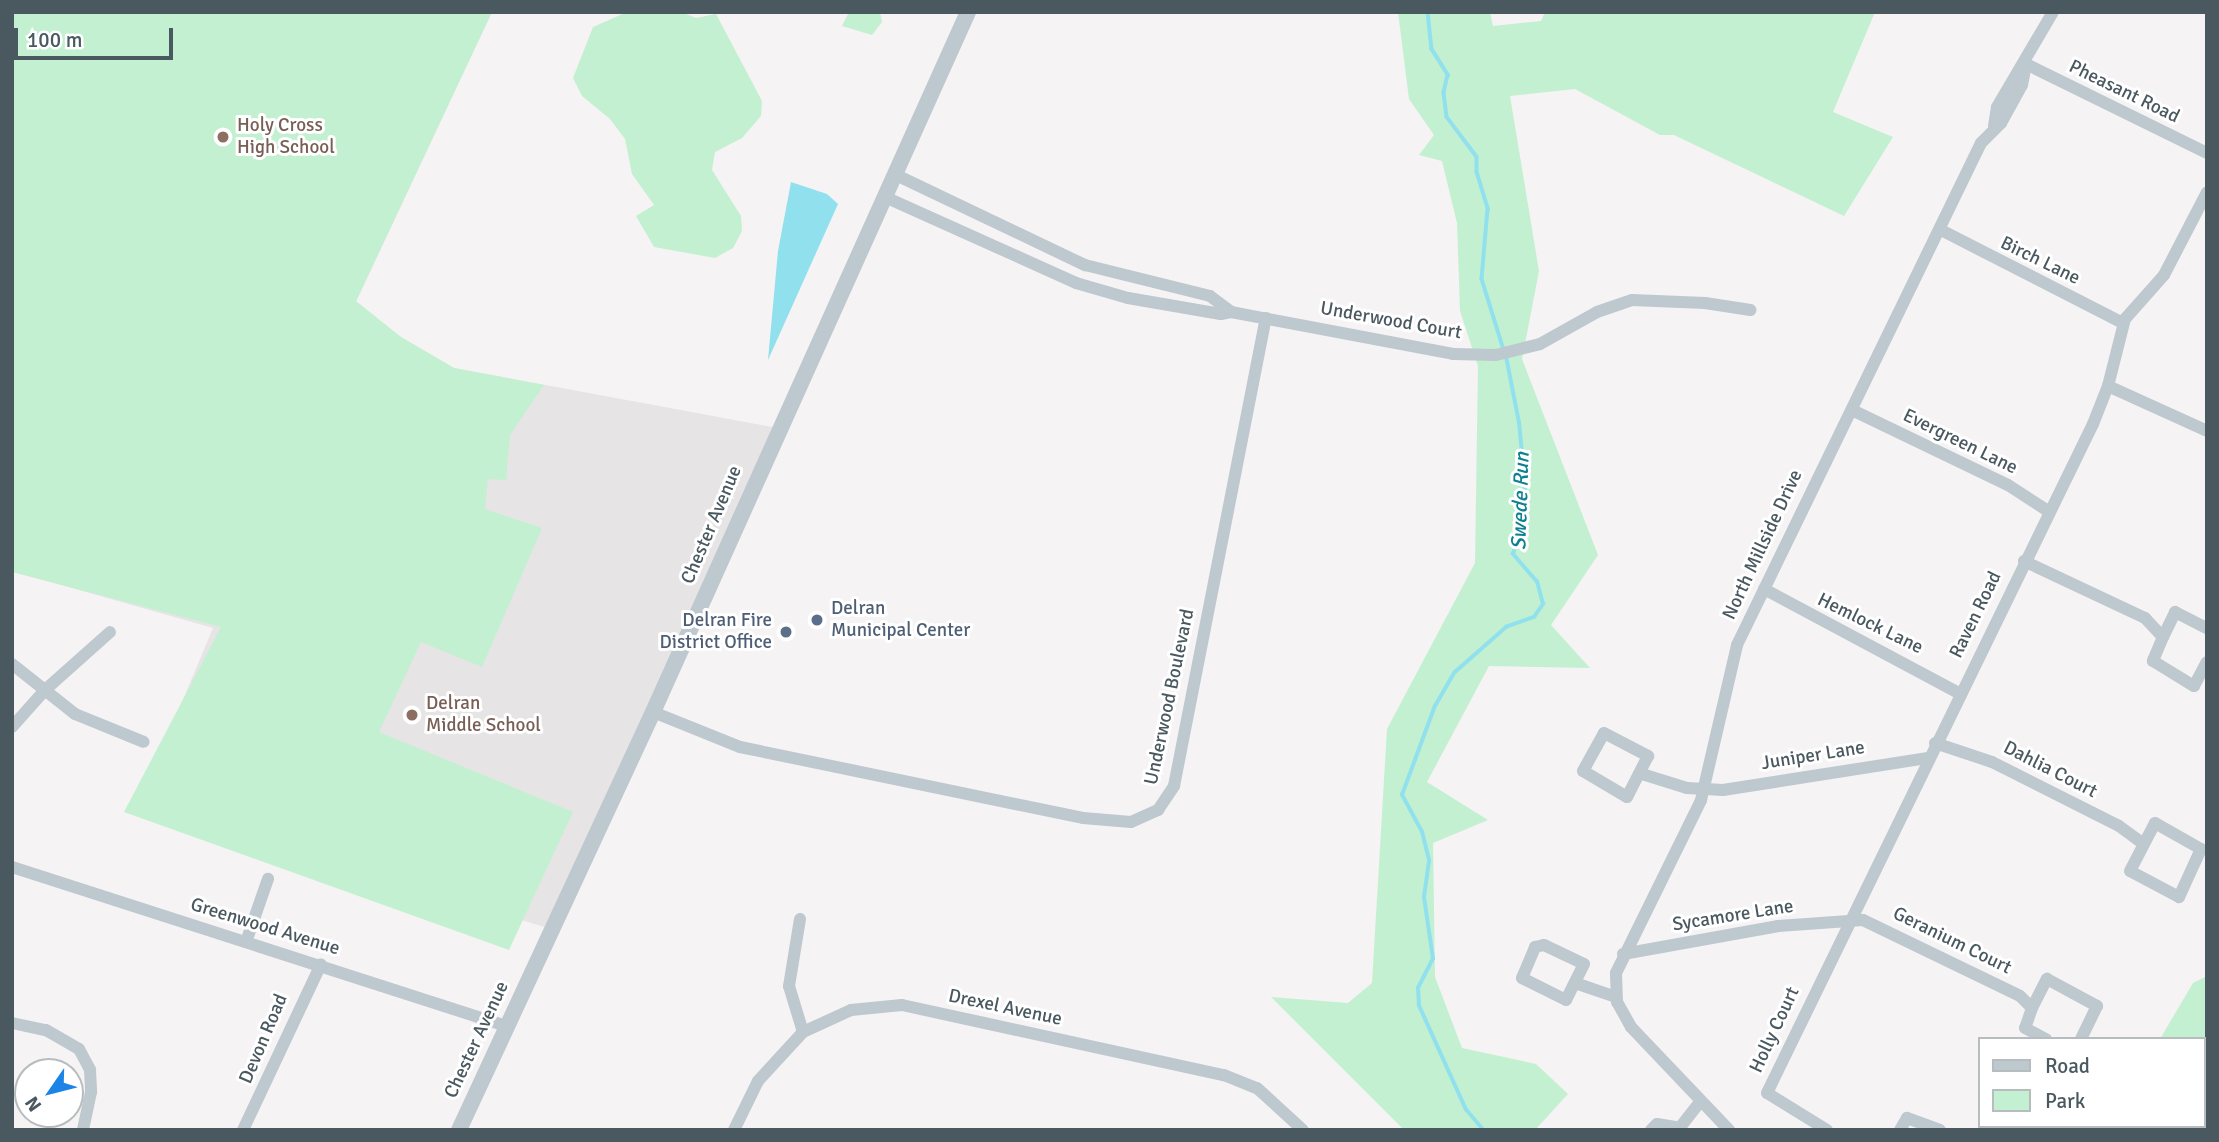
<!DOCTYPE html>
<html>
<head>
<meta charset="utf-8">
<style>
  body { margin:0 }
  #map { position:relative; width:2219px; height:1142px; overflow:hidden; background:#f5f3f3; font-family:Signika,sans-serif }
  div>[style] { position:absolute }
  .education>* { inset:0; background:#e6e4e5 }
  .green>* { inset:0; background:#c3f0d1 }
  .water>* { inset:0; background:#90e1ed }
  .stream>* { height:3.5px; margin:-1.75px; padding:0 1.75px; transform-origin:1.75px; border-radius:1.75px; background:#90e1ed }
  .minor>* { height:12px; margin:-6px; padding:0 6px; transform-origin:6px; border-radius:6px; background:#bec8cf }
  .tertiary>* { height:16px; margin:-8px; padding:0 8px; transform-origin:8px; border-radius:8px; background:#bec8cf }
  .dots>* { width:19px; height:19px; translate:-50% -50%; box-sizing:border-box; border:4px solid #fff; border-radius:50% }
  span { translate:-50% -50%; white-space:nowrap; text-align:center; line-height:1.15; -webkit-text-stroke:6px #fff; paint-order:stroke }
  .street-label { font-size:19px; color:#4a5860 }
  .education-label { font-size:19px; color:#785e54 }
  .left { translate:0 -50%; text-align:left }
  .service-label { font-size:19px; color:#4e5e75 }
  .right { translate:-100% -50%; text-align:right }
  .water-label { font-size:21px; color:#0d8091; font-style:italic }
  .frame { position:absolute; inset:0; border:14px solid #4a5860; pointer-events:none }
  .legend { position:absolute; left:1978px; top:1037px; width:228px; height:91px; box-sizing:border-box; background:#fff; border:2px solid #b7bcbf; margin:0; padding:9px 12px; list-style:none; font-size:21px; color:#4a5860 }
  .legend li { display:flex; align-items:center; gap:14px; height:35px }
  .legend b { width:35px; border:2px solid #b7bcbf }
  .north { position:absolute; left:14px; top:1058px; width:70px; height:70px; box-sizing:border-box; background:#fff; border:2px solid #b7bcbf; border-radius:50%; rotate:235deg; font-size:19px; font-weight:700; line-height:28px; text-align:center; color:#4a5860 }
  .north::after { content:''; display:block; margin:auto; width:24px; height:32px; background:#1b84e6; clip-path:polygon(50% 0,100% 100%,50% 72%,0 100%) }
  .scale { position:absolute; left:14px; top:28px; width:159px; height:32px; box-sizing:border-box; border:4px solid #4a5860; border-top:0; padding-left:9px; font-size:21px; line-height:24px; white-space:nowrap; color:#4a5860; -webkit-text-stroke:5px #fff; paint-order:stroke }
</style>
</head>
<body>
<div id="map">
  <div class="education">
    <i style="clip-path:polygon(12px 12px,492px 12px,356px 302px,401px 337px,454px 368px,778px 428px,551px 929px,140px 802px,213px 628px,12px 571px)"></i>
  </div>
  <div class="green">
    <i style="clip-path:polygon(12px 12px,492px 12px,356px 301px,401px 337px,454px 368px,544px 385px,510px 435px,506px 480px,488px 479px,485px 509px,542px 528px,482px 667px,421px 642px,379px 732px,573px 812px,509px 950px,124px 812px,221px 627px,12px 572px)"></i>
    <i style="clip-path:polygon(627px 12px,681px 12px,696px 18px,716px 14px,762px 101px,761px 116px,742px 138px,715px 152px,712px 170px,741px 216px,742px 231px,733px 248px,715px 258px,654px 247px,636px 216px,654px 205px,632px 174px,625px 139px,610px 119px,582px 96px,573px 78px,593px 27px)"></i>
    <i style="clip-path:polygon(849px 12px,880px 12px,882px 22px,872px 35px,842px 26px)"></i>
    <i style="clip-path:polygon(1398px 12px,1490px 12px,1493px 26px,1541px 21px,1545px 12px,1875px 12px,1833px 112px,1893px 137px,1844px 216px,1674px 135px,1660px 135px,1575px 89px,1510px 96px,1539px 271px,1522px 359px,1598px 555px,1551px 625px,1590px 668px,1489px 666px,1427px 782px,1488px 820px,1433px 843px,1435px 977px,1462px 1048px,1536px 1064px,1568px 1094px,1535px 1130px,1404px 1130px,1271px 997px,1348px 1003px,1372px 983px,1387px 729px,1475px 563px,1478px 366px,1460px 311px,1457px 223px,1442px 161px,1419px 155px,1434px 135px,1409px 99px)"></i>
    <i style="clip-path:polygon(2207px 976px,2207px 1130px,2107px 1130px,2203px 1126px,2203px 1039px,2160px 1039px,2193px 983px)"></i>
  </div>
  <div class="water">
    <i style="clip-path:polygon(791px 182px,827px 194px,838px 204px,768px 360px,778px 251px)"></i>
  </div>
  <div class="stream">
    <i style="left:1428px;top:12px;width:37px;rotate:84deg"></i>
    <i style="left:1432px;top:49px;width:31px;rotate:58deg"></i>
    <i style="left:1448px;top:75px;width:18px;rotate:103deg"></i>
    <i style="left:1444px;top:93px;width:24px;rotate:83deg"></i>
    <i style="left:1447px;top:117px;width:50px;rotate:53.1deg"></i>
    <i style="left:1477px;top:157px;width:15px;rotate:90deg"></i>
    <i style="left:1477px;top:172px;width:39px;rotate:73deg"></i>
    <i style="left:1488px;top:209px;width:70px;rotate:94.9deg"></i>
    <i style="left:1482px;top:279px;width:74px;rotate:72.8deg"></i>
    <i style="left:1483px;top:1130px;width:26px;rotate:-130deg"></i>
    <i style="left:1466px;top:1110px;width:114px;rotate:-114.3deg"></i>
    <i style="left:1419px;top:1006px;width:18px;rotate:-93deg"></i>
    <i style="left:1418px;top:988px;width:33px;rotate:-63deg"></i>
    <i style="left:1433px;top:959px;width:63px;rotate:-98.3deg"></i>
    <i style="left:1424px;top:897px;width:37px;rotate:-82deg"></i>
    <i style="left:1429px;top:860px;width:29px;rotate:-104deg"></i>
    <i style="left:1422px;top:832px;width:42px;rotate:-118.4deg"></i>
    <i style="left:1402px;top:795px;width:95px;rotate:-69.7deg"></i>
    <i style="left:1435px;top:706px;width:39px;rotate:-60deg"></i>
    <i style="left:1455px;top:672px;width:68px;rotate:-41.4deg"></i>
    <i style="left:1506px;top:627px;width:30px;rotate:-20deg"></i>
    <i style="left:1534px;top:617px;width:16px;rotate:-55deg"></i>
    <i style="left:1543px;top:604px;width:23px;rotate:-105deg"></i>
    <i style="left:1537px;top:582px;width:37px;rotate:-131deg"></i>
    <i style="left:1513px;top:554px;width:28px;rotate:-72deg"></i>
    <i style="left:1522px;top:527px;width:43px;rotate:-86deg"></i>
    <i style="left:1525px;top:484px;width:61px;rotate:-95.6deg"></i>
    <i style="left:1519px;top:423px;width:67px;rotate:-101.1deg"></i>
  </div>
  <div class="minor">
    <i style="left:2026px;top:64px;width:202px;rotate:26.2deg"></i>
    <i style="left:1994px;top:126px;width:19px;rotate:-81deg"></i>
    <i style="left:1997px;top:107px;width:110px;rotate:-59.5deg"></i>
    <i style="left:894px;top:174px;width:212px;rotate:25.5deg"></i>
    <i style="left:1085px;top:265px;width:129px;rotate:13.9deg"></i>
    <i style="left:1210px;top:296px;width:26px;rotate:37deg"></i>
    <i style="left:885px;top:197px;width:209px;rotate:24.2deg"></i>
    <i style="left:1076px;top:283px;width:54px;rotate:16.1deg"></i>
    <i style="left:1128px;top:298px;width:94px;rotate:9.8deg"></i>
    <i style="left:1221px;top:314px;width:10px;rotate:-11deg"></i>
    <i style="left:1231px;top:312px;width:226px;rotate:10.7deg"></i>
    <i style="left:1453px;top:354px;width:43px;rotate:1.3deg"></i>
    <i style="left:1496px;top:355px;width:45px;rotate:-14deg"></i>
    <i style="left:1540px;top:344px;width:65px;rotate:-29.3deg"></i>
    <i style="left:1597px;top:312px;width:37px;rotate:-19deg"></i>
    <i style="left:1632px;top:300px;width:73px;rotate:2.4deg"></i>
    <i style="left:1705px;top:303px;width:46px;rotate:8.8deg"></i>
    <i style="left:1941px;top:230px;width:204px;rotate:27.1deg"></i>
    <i style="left:2108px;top:386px;width:109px;rotate:24.4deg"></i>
    <i style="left:1852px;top:410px;width:173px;rotate:25.7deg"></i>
    <i style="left:2008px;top:485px;width:48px;rotate:33deg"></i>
    <i style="left:2024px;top:561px;width:134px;rotate:25.2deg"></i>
    <i style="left:2145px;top:618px;width:26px;rotate:47deg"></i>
    <i style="left:2163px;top:637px;width:26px;rotate:113deg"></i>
    <i style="left:2153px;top:661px;width:48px;rotate:31.4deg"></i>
    <i style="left:2194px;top:686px;width:27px;rotate:-62deg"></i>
    <i style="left:1764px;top:589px;width:221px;rotate:28.1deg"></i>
    <i style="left:2163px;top:637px;width:28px;rotate:-64deg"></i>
    <i style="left:2175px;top:612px;width:36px;rotate:27deg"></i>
    <i style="left:12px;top:664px;width:80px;rotate:38.4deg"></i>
    <i style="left:75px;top:714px;width:74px;rotate:22.1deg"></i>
    <i style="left:653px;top:712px;width:94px;rotate:21.9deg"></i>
    <i style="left:740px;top:747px;width:350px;rotate:11.7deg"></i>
    <i style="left:1083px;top:818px;width:48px;rotate:4.8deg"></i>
    <i style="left:1131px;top:822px;width:30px;rotate:-24deg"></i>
    <i style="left:1158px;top:810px;width:29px;rotate:-56deg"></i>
    <i style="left:1174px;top:786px;width:477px;rotate:-78.9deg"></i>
    <i style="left:12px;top:727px;width:50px;rotate:-48.3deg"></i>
    <i style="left:45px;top:690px;width:87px;rotate:-41.7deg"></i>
    <i style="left:1604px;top:733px;width:50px;rotate:27.6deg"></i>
    <i style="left:1648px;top:756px;width:46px;rotate:117.1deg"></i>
    <i style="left:1627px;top:797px;width:51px;rotate:-149.4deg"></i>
    <i style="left:1583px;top:771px;width:43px;rotate:-61.1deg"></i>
    <i style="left:1935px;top:743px;width:60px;rotate:18.4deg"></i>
    <i style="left:1992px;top:762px;width:142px;rotate:26.7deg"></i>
    <i style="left:2119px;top:826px;width:29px;rotate:36deg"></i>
    <i style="left:1642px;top:774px;width:47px;rotate:17.3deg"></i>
    <i style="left:1687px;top:788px;width:36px;rotate:3deg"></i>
    <i style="left:1723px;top:790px;width:206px;rotate:-8.9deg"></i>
    <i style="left:2155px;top:823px;width:53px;rotate:29.5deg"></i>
    <i style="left:2201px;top:849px;width:53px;rotate:114.6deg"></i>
    <i style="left:2179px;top:897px;width:55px;rotate:-152deg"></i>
    <i style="left:2130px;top:871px;width:54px;rotate:-62.5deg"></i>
    <i style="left:12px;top:867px;width:519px;rotate:17.84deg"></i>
    <i style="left:800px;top:919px;width:68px;rotate:99.3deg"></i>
    <i style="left:789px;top:986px;width:48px;rotate:73.1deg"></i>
    <i style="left:246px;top:942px;width:67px;rotate:-70.8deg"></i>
    <i style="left:1544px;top:945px;width:44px;rotate:25.4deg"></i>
    <i style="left:1584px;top:964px;width:40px;rotate:116.6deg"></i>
    <i style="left:1566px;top:1000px;width:49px;rotate:-153.4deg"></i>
    <i style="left:1522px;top:978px;width:34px;rotate:-67deg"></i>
    <i style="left:1535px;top:947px;width:9px;rotate:-13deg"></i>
    <i style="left:1623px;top:954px;width:158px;rotate:-10.2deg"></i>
    <i style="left:1778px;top:926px;width:85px;rotate:-4deg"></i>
    <i style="left:1863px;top:920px;width:174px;rotate:25.8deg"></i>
    <i style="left:2020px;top:996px;width:17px;rotate:45deg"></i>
    <i style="left:2032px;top:1008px;width:21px;rotate:109deg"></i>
    <i style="left:2025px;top:1028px;width:24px;rotate:28deg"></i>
    <i style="left:1578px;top:984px;width:39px;rotate:19deg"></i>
    <i style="left:2032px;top:1008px;width:33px;rotate:-63deg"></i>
    <i style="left:2047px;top:979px;width:57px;rotate:28.4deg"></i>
    <i style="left:2097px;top:1006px;width:37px;rotate:116deg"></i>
    <i style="left:12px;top:1023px;width:35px;rotate:12deg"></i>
    <i style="left:46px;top:1030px;width:38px;rotate:30deg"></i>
    <i style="left:79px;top:1049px;width:24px;rotate:62deg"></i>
    <i style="left:90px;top:1070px;width:22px;rotate:87deg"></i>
    <i style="left:91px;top:1092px;width:39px;rotate:102deg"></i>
    <i style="left:243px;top:1130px;width:183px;rotate:-64.8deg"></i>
    <i style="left:734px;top:1130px;width:55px;rotate:-63.9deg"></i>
    <i style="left:758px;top:1081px;width:67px;rotate:-47.4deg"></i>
    <i style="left:803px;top:1032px;width:53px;rotate:-24.6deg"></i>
    <i style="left:851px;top:1010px;width:51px;rotate:-5.6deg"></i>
    <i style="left:902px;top:1005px;width:330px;rotate:12.3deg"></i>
    <i style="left:1224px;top:1075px;width:35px;rotate:22deg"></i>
    <i style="left:1257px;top:1088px;width:62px;rotate:42.4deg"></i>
    <i style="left:1651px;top:1130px;width:8px;rotate:-45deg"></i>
    <i style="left:1657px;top:1124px;width:20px;rotate:9deg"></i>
    <i style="left:1678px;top:1130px;width:37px;rotate:-52deg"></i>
    <i style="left:1729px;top:1130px;width:142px;rotate:-133.6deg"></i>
    <i style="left:1631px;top:1027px;width:29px;rotate:-119deg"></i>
    <i style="left:1617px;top:1002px;width:29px;rotate:-92deg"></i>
    <i style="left:1616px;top:973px;width:193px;rotate:-63.8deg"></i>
    <i style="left:1701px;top:800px;width:159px;rotate:-76.9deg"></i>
    <i style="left:1737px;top:645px;width:558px;rotate:-64.08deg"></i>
    <i style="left:1981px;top:143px;width:28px;rotate:-45deg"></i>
    <i style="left:2001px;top:123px;width:43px;rotate:-61.1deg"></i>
    <i style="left:2022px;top:85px;width:21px;rotate:-79deg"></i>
    <i style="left:1827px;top:1130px;width:70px;rotate:-148.3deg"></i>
    <i style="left:1767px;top:1093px;width:744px;rotate:-64.02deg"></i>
    <i style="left:2093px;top:424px;width:41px;rotate:-68.5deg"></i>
    <i style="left:2108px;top:386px;width:69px;rotate:-75.8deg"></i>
    <i style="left:2125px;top:319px;width:59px;rotate:-48.4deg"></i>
    <i style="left:2164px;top:275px;width:93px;rotate:-62.6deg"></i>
    <i style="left:1900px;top:1130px;width:14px;rotate:-60deg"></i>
    <i style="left:1907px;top:1118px;width:35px;rotate:20deg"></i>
  </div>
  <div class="tertiary">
    <i style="left:459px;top:1130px;width:461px;rotate:-65.1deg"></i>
    <i style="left:653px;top:712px;width:768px;rotate:-65.77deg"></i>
  </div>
  <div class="dots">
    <i style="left:223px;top:137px;background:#8d6e63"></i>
    <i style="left:817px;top:620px;background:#5c6f8a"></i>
    <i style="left:786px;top:632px;background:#5c6f8a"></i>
    <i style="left:412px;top:715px;background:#8d6e63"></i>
  </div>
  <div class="street-label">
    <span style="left:2124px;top:92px;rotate:26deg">Pheasant Road</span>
    <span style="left:2040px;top:261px;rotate:26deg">Birch Lane</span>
    <span style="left:1391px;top:321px;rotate:10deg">Underwood Court</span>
    <span style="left:1960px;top:442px;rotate:26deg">Evergreen Lane</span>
    <span style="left:712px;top:525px;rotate:-67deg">Chester Avenue</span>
    <span style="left:1763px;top:545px;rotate:-65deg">North Millside Drive</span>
    <span style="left:1976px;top:615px;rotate:-64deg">Raven Road</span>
    <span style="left:1870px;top:624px;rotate:26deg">Hemlock Lane</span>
    <span style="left:1170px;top:697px;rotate:-78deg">Underwood Boulevard</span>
    <span style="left:1813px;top:756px;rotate:-9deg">Juniper Lane</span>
    <span style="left:2050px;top:770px;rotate:27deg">Dahlia Court</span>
    <span style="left:1733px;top:916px;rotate:-9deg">Sycamore Lane</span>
    <span style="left:265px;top:927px;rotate:17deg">Greenwood Avenue</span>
    <span style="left:1952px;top:941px;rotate:26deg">Geranium Court</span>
    <span style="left:1005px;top:1008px;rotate:12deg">Drexel Avenue</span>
    <span style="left:1775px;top:1030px;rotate:-65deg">Holly Court</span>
    <span style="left:264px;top:1039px;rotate:-67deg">Devon Road</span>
    <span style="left:477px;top:1040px;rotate:-65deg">Chester Avenue</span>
  </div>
  <div class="education-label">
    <span class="left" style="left:237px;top:137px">Holy Cross<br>High School</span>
    <span class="left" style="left:426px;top:715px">Delran<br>Middle School</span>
  </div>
  <div class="service-label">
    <span class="left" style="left:831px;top:620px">Delran<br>Municipal Center</span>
    <span class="right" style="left:772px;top:632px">Delran Fire<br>District Office</span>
  </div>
  <div class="water-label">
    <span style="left:1520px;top:501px;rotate:-88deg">Swede Run</span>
  </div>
  <div class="frame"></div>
  <ul class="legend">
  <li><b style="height:9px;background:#bec8cf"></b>Road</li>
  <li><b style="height:19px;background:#c3f0d1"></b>Park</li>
  </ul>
  <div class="north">N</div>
  <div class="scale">100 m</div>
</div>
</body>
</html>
